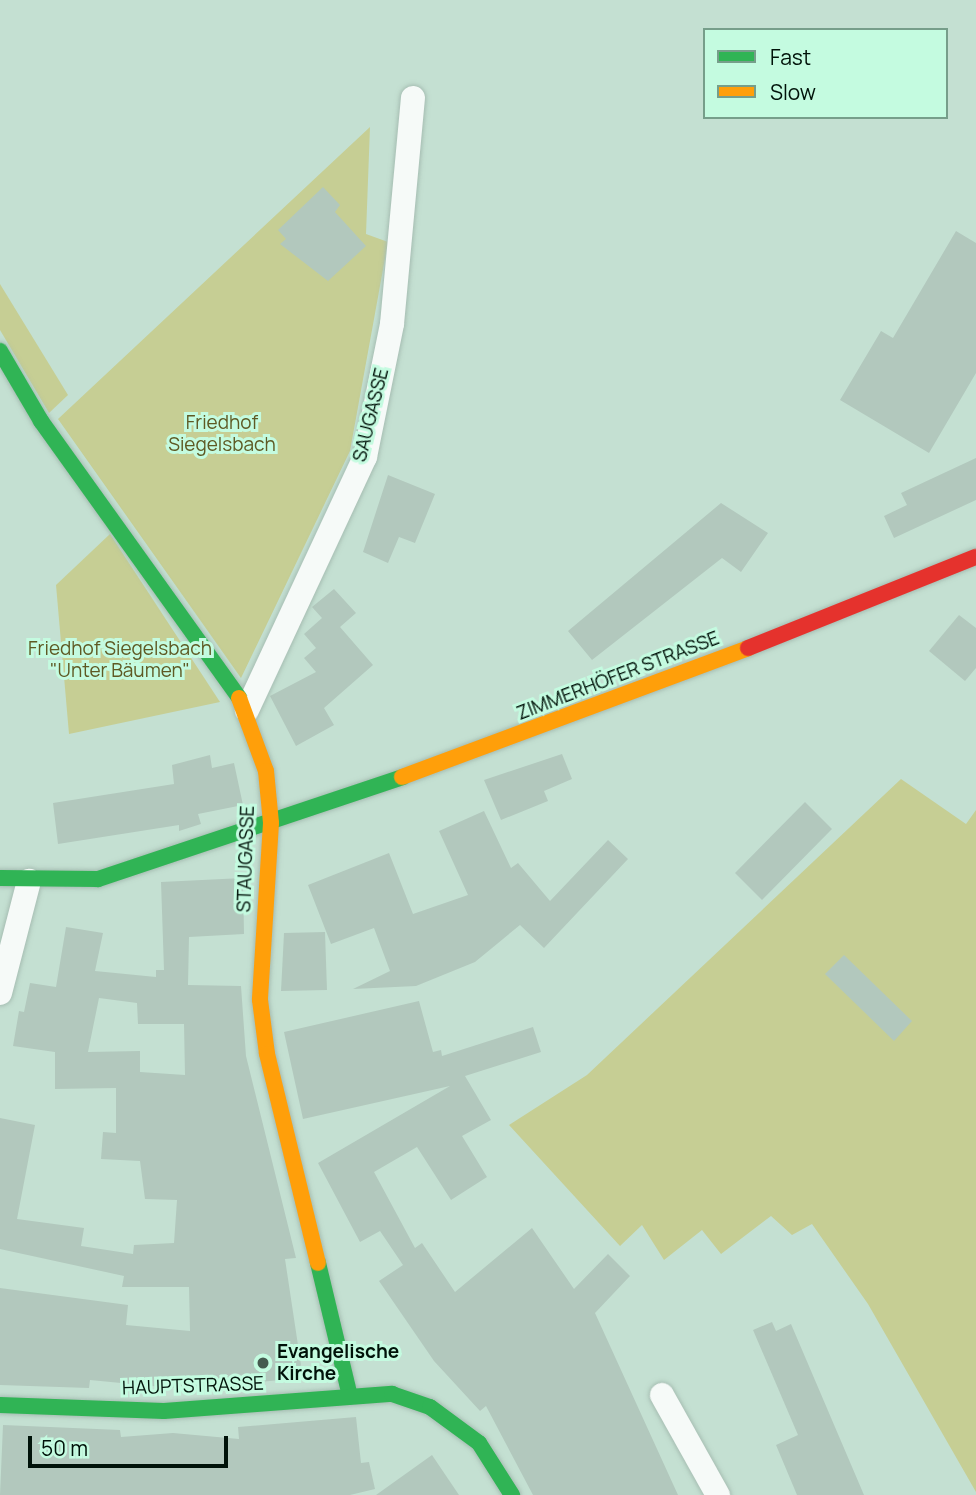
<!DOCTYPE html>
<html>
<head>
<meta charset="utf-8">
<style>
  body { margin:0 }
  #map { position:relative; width:976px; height:1495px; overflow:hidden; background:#c4e0d2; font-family:Manrope,sans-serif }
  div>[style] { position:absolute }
  .green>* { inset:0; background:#c6ce94 }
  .building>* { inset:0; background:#b2c8bd }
  .roads { filter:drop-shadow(0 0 2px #a6bdb2) drop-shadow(0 0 2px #a6bdb2) }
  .street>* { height:24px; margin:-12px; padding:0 12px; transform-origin:12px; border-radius:12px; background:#f6faf8 }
  .fast>* { height:16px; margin:-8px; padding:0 8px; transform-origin:8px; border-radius:8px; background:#30b455 }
  .slow>* { height:16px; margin:-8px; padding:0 8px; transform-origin:8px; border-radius:8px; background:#ff9f0a }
  .jam>* { height:16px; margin:-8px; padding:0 8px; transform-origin:8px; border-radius:8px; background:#e5322d }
  .dots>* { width:19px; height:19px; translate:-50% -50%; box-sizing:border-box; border:4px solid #c4fbe0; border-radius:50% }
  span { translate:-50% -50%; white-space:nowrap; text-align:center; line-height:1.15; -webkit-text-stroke:6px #c4fbe0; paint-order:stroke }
  .street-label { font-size:19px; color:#001209 }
  .park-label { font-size:19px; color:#5e5923 }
  .poi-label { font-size:19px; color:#001209; font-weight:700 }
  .left { translate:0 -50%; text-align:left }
  .legend { position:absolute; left:703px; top:28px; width:245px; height:91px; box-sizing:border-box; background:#c4fbe0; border:2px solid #769e8a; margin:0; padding:9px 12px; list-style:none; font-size:21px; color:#001209 }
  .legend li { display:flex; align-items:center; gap:14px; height:35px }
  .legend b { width:35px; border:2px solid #769e8a }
  .scale { position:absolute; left:28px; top:1436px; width:200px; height:32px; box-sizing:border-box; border:4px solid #001209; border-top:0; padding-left:9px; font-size:21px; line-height:24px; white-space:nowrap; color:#001209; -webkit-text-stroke:5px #c4fbe0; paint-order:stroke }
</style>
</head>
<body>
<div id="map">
  <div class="green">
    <i style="clip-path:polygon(370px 127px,366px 234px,388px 242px,350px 451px,241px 678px,58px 419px)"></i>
    <i style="clip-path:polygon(0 284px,68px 395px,49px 413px,0 330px)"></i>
    <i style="clip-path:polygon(110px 534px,220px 702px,69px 734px,56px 585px)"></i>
    <i style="clip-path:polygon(901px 779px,966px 824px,976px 810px,976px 1492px,868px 1304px,812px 1224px,792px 1235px,771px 1216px,721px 1254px,702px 1230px,664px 1260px,642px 1225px,620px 1246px,509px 1125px,587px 1075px)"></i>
  </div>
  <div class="building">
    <i style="clip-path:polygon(323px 187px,340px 205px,335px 212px,366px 246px,328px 281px,280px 244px,286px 239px,278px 230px)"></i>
    <i style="clip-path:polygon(956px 231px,976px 243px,976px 373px,929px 453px,840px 400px,881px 331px,893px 338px)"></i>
    <i style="clip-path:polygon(976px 458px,976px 500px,894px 538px,884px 516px,907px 505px,901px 493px)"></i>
    <i style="clip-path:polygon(388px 475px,435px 494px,415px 543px,399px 537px,388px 563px,363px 552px)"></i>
    <i style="clip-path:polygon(721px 503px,768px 533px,741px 572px,722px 558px,592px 660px,568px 631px)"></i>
    <i style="clip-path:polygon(334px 589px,356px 613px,340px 627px,373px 665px,324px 708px,334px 725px,296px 746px,270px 696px,316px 672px,304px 658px,316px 648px,304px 634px,322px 618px,312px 607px)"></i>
    <i style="clip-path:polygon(959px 615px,976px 628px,976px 668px,965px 681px,929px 651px)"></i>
    <i style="clip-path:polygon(562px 754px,572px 779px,544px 791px,548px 801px,501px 820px,484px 780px)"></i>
    <i style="clip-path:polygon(210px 755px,212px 768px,234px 763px,243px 805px,198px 814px,201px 824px,179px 831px,179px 825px,58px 844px,53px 803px,174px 784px,172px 765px)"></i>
    <i style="clip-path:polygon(805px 802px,832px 829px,762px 900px,735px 873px)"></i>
    <i style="clip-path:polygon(484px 811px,511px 868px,518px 863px,550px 901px,608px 840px,628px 859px,544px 948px,520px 925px,475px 962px,416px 986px,353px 989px,390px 971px,374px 928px,331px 944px,308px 885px,389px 853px,413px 914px,468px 895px,439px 831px)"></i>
    <i style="clip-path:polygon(evenodd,243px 878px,244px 934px,189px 937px,188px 985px,241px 986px,246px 1056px,296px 1258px,285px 1259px,301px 1365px,291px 1379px,183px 1389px,90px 1380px,89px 1388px,0 1385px,0 1288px,128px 1305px,126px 1325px,190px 1331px,189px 1287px,122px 1287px,124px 1276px,0 1249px,0 1118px,35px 1125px,17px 1219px,84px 1228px,81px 1246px,133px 1254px,134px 1245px,174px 1243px,177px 1200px,145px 1199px,140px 1161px,101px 1159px,103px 1132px,116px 1133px,116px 1088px,55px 1089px,55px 1052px,13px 1046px,19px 1011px,24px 1012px,30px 983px,56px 987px,66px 927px,103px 933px,95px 971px,156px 977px,156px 970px,164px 970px,161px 882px,243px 878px,99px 998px,137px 1003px,138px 1024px,184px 1024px,185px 1075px,140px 1072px,140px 1051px,88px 1052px,99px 998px)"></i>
    <i style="clip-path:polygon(325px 932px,327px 990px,281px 991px,284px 933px)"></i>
    <i style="clip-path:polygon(844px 955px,912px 1021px,894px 1041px,825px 974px)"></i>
    <i style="clip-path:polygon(419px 1001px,433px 1052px,441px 1050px,442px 1056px,533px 1027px,541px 1052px,465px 1076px,491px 1120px,462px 1136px,487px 1177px,451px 1200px,417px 1147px,374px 1172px,415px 1248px,422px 1243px,455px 1292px,532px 1228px,574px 1289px,608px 1254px,630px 1276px,595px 1313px,678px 1495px,533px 1495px,486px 1406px,480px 1411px,434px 1361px,379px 1281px,403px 1265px,380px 1231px,360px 1242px,318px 1163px,450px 1086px,303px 1119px,284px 1032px)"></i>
    <i style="clip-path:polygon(772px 1322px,776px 1331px,791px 1324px,864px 1495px,797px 1495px,776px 1445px,798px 1435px,753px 1330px)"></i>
    <i style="clip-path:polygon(356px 1417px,361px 1463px,369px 1462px,375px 1489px,350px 1495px,0 1495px,3px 1425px,120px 1430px,121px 1437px,173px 1433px,239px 1439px,238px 1427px)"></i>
    <i style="clip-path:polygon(432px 1455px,459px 1495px,376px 1495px)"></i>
  </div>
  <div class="roads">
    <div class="street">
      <i style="left:247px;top:710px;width:279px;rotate:-65deg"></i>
      <i style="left:365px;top:457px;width:136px;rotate:-78.5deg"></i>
      <i style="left:392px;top:324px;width:227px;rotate:-84.7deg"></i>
      <i style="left:0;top:993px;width:116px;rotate:-75.5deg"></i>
      <i style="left:662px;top:1395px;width:115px;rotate:60.8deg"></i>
    </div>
    <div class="fast">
      <i style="left:0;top:351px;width:81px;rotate:59.6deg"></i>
      <i style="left:41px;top:421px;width:340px;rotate:54.4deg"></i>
      <i style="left:0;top:878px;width:98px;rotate:0.6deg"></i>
      <i style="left:98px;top:879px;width:321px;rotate:-18.5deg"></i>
      <i style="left:318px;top:1263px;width:137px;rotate:76.5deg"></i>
      <i style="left:0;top:1405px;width:164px;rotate:2.1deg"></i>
      <i style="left:164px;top:1411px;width:229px;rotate:-4.3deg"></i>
      <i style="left:392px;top:1394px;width:40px;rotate:18.9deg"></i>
      <i style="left:430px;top:1407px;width:61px;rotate:36.3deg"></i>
      <i style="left:479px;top:1443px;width:62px;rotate:57.6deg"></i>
    </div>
    <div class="slow">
      <i style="left:239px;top:698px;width:78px;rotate:69.7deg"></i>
      <i style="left:266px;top:771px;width:52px;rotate:84.5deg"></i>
      <i style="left:271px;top:823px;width:177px;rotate:93.6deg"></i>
      <i style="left:260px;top:1000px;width:54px;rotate:82.6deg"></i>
      <i style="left:267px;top:1054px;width:215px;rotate:76.3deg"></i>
      <i style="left:402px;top:777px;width:369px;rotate:-20.4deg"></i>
    </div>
    <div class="jam">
      <i style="left:748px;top:648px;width:245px;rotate:-21.8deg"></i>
    </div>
  </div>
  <div class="dots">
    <i style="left:263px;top:1363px;background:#455a4f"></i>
  </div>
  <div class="street-label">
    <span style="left:371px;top:415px;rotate:-76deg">SAUGASSE</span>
    <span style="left:618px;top:676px;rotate:-21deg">ZIMMERHÖFER STRASSE</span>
    <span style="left:246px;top:859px;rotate:-88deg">STAUGASSE</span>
    <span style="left:193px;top:1386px;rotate:-2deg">HAUPTSTRASSE</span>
  </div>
  <div class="park-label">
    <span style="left:222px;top:434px">Friedhof<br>Siegelsbach</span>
    <span style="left:120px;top:660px">Friedhof Siegelsbach<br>"Unter Bäumen"</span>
  </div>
  <div class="poi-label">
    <span class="left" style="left:277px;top:1363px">Evangelische<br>Kirche</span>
  </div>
  <ul class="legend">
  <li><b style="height:9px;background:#30b455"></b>Fast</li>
  <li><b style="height:9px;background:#ff9f0a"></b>Slow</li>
  </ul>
  <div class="scale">50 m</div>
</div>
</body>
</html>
